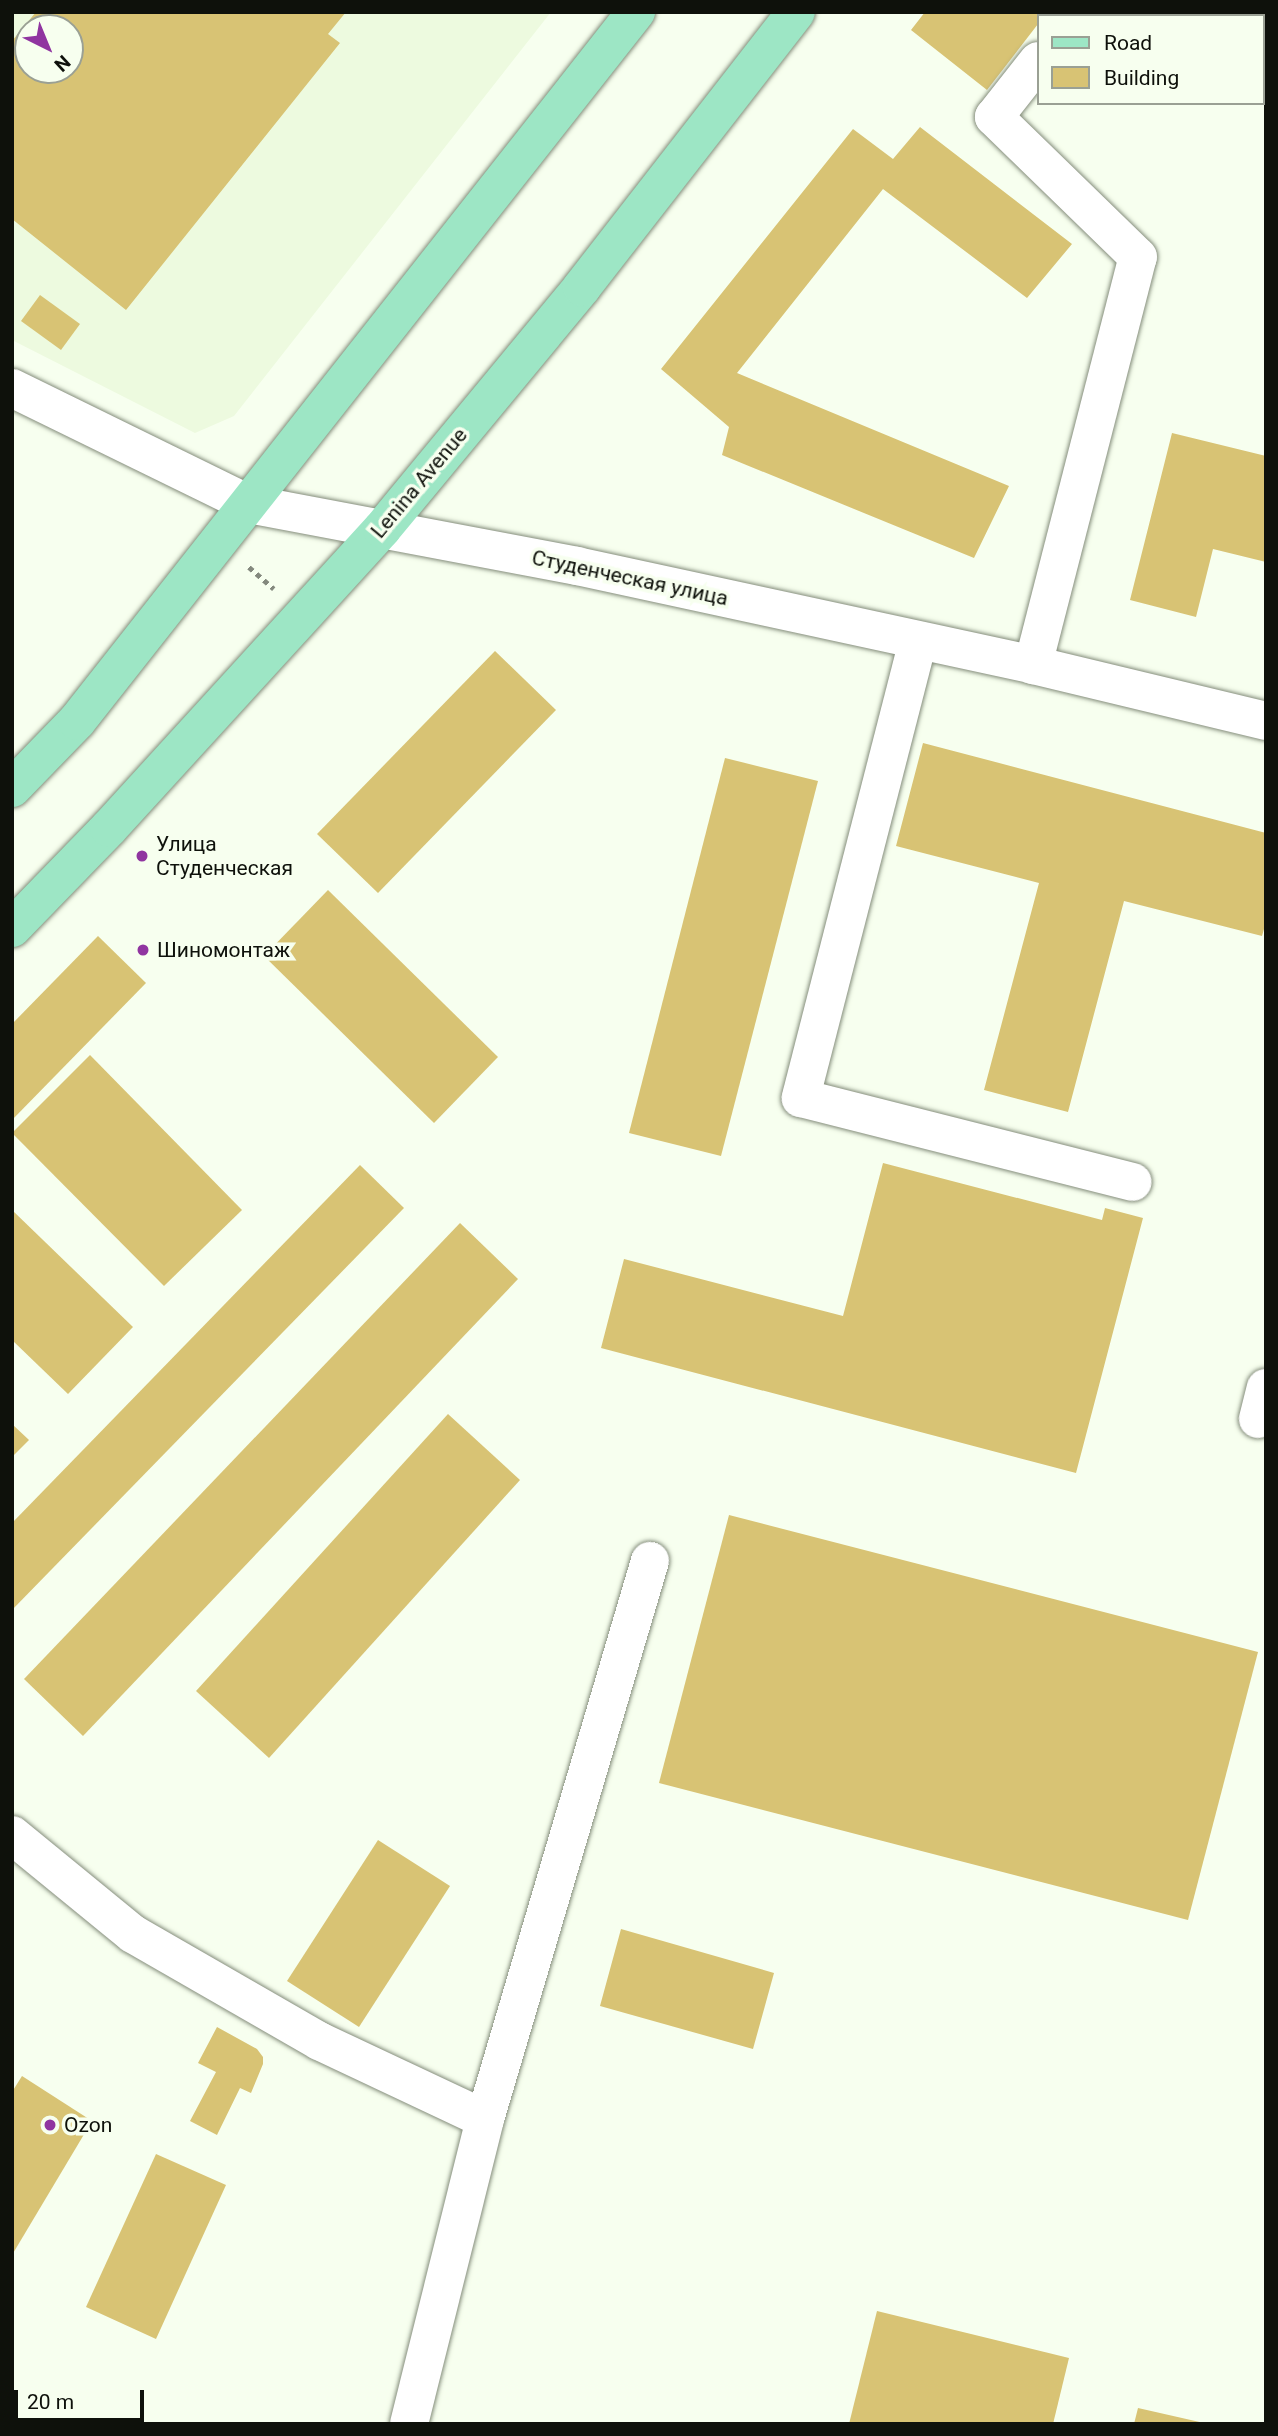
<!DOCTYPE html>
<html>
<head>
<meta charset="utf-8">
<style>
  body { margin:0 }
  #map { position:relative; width:1278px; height:2436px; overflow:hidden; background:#f7ffef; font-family:Roboto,sans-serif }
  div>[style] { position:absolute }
  .built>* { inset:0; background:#edfadf }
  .building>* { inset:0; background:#d8c374 }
  .path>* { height:4.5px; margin-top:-2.25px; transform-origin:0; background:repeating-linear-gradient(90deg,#84897e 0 5px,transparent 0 10px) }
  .roads { filter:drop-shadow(0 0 2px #858e7c) drop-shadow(0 0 2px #858e7c) }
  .minor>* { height:38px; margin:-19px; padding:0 19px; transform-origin:19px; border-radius:19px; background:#fff }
  .major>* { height:38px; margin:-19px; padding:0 19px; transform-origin:19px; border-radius:19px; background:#9de6c5 }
  .dots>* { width:19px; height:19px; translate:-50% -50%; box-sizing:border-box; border:4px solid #f7ffef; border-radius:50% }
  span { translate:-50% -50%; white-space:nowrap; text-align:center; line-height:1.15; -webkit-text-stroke:7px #f7ffef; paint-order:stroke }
  .street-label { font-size:21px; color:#0e110b }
  .poi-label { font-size:21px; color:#0e110b }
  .left { translate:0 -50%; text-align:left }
  .frame { position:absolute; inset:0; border:14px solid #0e110b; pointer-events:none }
  .legend { position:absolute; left:1037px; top:14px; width:228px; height:91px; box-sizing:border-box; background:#f7ffef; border:2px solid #9aa094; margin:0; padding:9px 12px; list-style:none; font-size:21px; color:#0e110b }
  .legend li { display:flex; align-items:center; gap:14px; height:35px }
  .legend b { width:35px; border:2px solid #9aa094 }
  .north { position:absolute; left:14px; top:14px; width:70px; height:70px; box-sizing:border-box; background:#f7ffef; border:2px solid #9aa094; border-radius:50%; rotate:137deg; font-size:19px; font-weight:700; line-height:28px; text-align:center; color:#0e110b }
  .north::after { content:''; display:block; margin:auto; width:24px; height:32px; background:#9035a0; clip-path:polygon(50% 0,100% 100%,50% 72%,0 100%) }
  .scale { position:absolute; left:14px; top:2390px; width:130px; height:32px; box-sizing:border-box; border:4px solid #0e110b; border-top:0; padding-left:9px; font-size:21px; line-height:24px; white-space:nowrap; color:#0e110b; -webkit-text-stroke:5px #f7ffef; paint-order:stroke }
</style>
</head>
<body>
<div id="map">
  <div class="built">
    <i style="clip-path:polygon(evenodd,12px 12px,551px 12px,234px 416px,195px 433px,12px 340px,12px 12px,28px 28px,70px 28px,70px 70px,28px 70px,28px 28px)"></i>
  </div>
  <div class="building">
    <i style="clip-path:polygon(evenodd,36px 12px,346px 12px,328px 34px,340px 43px,126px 310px,12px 219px,12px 41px,36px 12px,28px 28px,70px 28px,70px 70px,28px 70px,28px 28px)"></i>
    <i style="clip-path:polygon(925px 12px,1048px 12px,1038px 16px,1038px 24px,987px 90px,911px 30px)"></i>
    <i style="clip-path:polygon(1266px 17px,1266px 68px,1262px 65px,1262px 21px)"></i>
    <i style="clip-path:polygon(920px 127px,1072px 244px,1027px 298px,883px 189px,737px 373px,1009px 486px,974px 558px,722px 455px,729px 427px,661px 369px,853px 129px,893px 159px)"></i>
    <i style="clip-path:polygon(40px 295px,80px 324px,61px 350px,21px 321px)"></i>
    <i style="clip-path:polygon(1172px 433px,1266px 456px,1266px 562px,1213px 549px,1196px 617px,1130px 600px)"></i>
    <i style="clip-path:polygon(495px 651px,556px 710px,378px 893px,317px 834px)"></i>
    <i style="clip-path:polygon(923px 743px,1266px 833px,1266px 922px,1262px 936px,1124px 901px,1068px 1112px,984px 1090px,1039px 883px,896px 846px)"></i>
    <i style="clip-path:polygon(725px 758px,818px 781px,721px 1156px,629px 1133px)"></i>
    <i style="clip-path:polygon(328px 890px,498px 1057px,434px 1123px,264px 956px)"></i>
    <i style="clip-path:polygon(98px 936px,146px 983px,12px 1120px,12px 1024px)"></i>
    <i style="clip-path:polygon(90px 1055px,242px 1210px,164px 1286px,12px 1133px)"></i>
    <i style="clip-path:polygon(883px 1163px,1102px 1220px,1105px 1208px,1143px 1218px,1076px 1473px,601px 1348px,624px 1259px,843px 1316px)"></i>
    <i style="clip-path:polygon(360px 1165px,404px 1208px,12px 1610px,12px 1523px)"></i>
    <i style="clip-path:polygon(12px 1210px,133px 1327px,68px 1394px,12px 1340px)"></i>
    <i style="clip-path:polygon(460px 1223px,518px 1279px,83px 1736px,24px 1679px)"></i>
    <i style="clip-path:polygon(448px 1414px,520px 1480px,269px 1758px,196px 1691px)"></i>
    <i style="clip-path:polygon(12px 1424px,29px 1440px,12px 1457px)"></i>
    <i style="clip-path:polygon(729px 1515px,1258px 1652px,1188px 1920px,659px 1783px)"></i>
    <i style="clip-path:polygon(378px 1840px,450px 1886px,359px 2027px,287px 1981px)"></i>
    <i style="clip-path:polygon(621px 1929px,774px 1973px,753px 2049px,600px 2006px)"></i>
    <i style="clip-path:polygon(217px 2027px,257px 2049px,263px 2057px,263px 2064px,251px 2093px,240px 2088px,217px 2135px,190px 2121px,216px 2072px,198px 2063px)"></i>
    <i style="clip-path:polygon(22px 2076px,92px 2121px,12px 2255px,12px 2092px)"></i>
    <i style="clip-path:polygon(156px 2154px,226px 2185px,156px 2339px,86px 2307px)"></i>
    <i style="clip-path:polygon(877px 2311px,1069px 2358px,1053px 2424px,849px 2424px)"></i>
    <i style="clip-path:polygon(1138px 2408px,1204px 2423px,1204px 2424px,1134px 2424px)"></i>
  </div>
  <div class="path">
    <i style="left:249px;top:567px;width:33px;rotate:41deg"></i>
  </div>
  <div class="roads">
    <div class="minor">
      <i style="left:1074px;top:16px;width:5px;rotate:-53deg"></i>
      <i style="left:12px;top:388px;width:264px;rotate:26.1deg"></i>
      <i style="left:249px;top:504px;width:334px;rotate:10.7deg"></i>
      <i style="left:577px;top:566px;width:467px;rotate:12.2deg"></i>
      <i style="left:1033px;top:665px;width:240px;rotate:13.5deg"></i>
      <i style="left:918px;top:641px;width:472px;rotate:104.4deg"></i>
      <i style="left:801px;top:1098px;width:342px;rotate:14.2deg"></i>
      <i style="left:1033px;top:665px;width:421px;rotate:-75.6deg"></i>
      <i style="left:1138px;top:257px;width:201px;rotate:-135.8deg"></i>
      <i style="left:994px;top:117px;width:71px;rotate:-51.8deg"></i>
      <i style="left:1258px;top:1419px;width:32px;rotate:-76deg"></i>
      <i style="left:12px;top:1835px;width:156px;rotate:39.3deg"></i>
      <i style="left:133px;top:1934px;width:215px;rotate:29.9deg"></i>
      <i style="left:319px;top:2041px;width:183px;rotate:25.2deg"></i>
      <i style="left:485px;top:2119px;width:314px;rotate:104deg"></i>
      <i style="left:485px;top:2119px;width:582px;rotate:-73.53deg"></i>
    </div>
    <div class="major">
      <i style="left:12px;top:788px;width:93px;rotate:-45.9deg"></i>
      <i style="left:77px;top:721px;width:903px;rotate:-51.75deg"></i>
      <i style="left:12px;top:928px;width:139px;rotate:-45.9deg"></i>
      <i style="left:109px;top:828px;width:405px;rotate:-47.6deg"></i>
      <i style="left:382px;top:529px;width:314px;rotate:-50.4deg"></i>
      <i style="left:582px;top:287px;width:348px;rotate:-52.1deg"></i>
    </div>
  </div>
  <div class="dots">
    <i style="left:142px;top:856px;background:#9035a0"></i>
    <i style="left:143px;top:950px;background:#9035a0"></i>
    <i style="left:50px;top:2125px;background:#9035a0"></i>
  </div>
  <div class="street-label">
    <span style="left:419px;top:483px;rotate:-50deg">Lenina Avenue</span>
    <span style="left:630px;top:578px;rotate:12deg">Студенческая улица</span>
  </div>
  <div class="poi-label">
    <span class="left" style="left:156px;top:856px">Улица<br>Студенческая</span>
    <span class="left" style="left:157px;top:950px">Шиномонтаж</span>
    <span class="left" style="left:64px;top:2125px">Ozon</span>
  </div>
  <div class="frame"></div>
  <ul class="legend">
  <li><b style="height:9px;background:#9de6c5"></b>Road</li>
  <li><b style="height:19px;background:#d8c374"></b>Building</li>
  </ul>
  <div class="north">N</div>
  <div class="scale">20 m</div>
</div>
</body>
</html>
